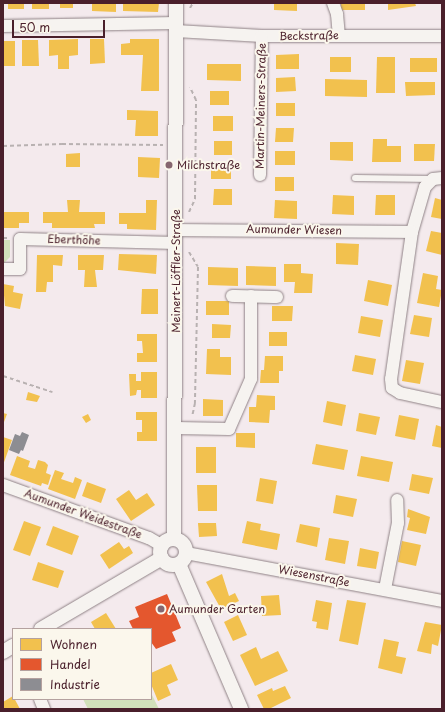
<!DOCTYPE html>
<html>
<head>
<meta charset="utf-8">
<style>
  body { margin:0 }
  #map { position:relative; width:445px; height:712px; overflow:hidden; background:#f4eaed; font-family:"Playpen Sans",sans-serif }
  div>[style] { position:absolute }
  .green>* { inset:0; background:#d2e0ba }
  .homes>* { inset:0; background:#f2c14e }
  .shops>* { inset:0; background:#e4572e }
  .industry>* { inset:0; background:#8d8d92 }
  .path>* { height:2px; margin-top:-1px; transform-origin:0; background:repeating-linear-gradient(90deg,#b8b1b1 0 4px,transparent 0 7px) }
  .roads { filter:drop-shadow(0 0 1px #8f8286) drop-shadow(0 0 1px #8f8286) }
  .service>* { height:6px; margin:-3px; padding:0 3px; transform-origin:3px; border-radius:3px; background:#f6f3f0 }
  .minor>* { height:12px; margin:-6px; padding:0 6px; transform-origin:6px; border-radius:6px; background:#f6f3f0 }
  .tertiary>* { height:14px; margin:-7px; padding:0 7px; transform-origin:7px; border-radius:7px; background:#f6f3f0 }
  .tertiary>.ring { margin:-7px; padding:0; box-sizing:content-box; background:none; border:14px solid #f6f3f0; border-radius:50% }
  .dots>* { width:11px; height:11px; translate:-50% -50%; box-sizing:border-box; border:2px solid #fbf7ec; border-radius:50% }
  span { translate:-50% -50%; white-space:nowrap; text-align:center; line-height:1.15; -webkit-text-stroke:4px #fbf7ec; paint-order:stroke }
  .street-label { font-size:11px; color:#4a1f2b }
  .poi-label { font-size:11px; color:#4a1f2b }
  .left { translate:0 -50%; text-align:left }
  .frame { position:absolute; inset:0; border:4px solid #4a1f2b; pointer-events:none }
  .legend { position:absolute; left:12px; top:628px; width:140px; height:72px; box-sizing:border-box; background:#fbf7ec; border:1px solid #b4a19f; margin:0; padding:5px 7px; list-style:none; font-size:12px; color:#4a1f2b }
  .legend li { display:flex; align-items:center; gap:8px; height:20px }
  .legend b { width:20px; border:1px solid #b4a19f }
  .scale { position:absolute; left:12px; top:20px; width:93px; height:18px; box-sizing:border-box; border:2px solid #4a1f2b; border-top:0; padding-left:5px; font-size:12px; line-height:14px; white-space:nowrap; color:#4a1f2b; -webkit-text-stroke:3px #fbf7ec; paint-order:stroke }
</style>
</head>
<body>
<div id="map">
  <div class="green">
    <i style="clip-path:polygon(3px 240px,10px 240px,10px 257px,4px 263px)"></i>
    <i style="clip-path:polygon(151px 693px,159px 709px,88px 709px,83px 699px,151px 699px)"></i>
  </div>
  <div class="homes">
    <i style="clip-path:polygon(8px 3px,24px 3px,24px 9px,8px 9px)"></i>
    <i style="clip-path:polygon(32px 3px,49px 3px,49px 9px,32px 9px)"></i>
    <i style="clip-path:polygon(60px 3px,73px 3px,73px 8px,60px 8px)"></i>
    <i style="clip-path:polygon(92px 3px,116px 3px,116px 12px,92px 11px)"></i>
    <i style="clip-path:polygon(123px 3px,159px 3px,158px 12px,123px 11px)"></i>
    <i style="clip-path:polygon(274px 3px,297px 3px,297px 11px,274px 10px)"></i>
    <i style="clip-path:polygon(341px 3px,365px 3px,365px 10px,341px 10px)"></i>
    <i style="clip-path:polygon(388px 3px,415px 3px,416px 6px,388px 10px)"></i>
    <i style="clip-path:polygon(78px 39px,78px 55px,69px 56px,69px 69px,58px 69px,58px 55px,49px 56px,49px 40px)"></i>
    <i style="clip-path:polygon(90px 39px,104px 39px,105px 63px,90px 64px)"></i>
    <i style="clip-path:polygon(130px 39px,159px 39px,159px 91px,141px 91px,143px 55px,121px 55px,121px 44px,130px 43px)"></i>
    <i style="clip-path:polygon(22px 40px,38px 40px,39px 66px,22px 66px)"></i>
    <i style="clip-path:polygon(3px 41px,15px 41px,15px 66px,4px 66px)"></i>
    <i style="clip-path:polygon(299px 54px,299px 69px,276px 69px,276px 55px)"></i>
    <i style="clip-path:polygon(330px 57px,351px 57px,351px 72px,330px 72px)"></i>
    <i style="clip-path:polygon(377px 57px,395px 57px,395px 93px,376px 93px)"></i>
    <i style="clip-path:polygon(410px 58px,437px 58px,437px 72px,410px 72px)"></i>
    <i style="clip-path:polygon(207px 64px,241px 64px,241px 81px,207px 80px)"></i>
    <i style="clip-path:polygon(295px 77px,296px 91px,276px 92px,276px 78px)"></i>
    <i style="clip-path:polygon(325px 79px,367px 80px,367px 97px,325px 96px)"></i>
    <i style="clip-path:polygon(405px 82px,435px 82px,435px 95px,406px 96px)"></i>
    <i style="clip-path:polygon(210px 91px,229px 91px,229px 105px,210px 105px)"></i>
    <i style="clip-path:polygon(276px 103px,295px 103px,295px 116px,276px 116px)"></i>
    <i style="clip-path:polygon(127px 110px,158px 111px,158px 136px,135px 136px,136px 120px,127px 120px)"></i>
    <i style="clip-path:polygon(213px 116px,233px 116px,233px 131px,213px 131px)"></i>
    <i style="clip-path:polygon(276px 128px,294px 128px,293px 142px,275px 142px)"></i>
    <i style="clip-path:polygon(373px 139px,387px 139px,387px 146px,401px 146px,401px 162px,372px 162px)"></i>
    <i style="clip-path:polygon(214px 141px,232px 141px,232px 155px,214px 155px)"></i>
    <i style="clip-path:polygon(330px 142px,353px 142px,353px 161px,330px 160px)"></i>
    <i style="clip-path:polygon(414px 144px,435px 144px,434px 161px,414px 161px)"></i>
    <i style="clip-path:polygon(275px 151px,295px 151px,295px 165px,275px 165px)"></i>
    <i style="clip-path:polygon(80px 153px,80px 167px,66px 167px,66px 154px)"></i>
    <i style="clip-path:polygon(138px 157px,160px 158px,159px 178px,138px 177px)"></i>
    <i style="clip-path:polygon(211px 164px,231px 164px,231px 179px,211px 179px)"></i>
    <i style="clip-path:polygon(275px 177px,294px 177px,294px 191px,275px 191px)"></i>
    <i style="clip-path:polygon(214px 189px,232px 189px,232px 205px,213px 205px)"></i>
    <i style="clip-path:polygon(333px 195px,354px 196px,354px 215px,332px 214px)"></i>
    <i style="clip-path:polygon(376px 195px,395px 195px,395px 215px,375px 215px)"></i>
    <i style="clip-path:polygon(435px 198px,442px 200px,442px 219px,431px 217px)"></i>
    <i style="clip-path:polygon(67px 200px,80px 200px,79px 212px,105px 212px,105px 224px,94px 224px,95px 228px,52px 228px,52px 223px,43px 223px,43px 212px,68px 212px)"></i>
    <i style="clip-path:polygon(146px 200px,157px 200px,156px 230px,127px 229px,127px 224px,119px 224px,119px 213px,146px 213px)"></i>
    <i style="clip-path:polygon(275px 200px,297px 201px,297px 219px,274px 218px)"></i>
    <i style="clip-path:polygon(3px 212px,29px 212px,29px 223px,19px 223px,19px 228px,3px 228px)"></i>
    <i style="clip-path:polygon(431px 231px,442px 233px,442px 255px,426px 251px)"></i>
    <i style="clip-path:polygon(336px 243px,359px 244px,358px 265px,336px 264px)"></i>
    <i style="clip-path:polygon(119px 254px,157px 255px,156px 274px,118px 270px)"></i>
    <i style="clip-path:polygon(37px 255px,63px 255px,62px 266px,53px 265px,53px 282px,47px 282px,46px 292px,36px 292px)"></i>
    <i style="clip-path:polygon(78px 255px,104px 255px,103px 270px,95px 270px,97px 287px,84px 287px,85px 270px,78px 270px)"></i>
    <i style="clip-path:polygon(284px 264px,301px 264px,301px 273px,313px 274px,312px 293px,294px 293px,295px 282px,284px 282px)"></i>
    <i style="clip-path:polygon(246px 266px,276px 267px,276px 286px,246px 285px)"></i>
    <i style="clip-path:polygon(208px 267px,238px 268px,238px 286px,208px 285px)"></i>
    <i style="clip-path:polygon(423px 273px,438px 276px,436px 289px,442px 290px,439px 307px,417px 303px)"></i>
    <i style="clip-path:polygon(368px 280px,392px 285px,388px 306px,364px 301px)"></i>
    <i style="clip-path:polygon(3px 284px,14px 286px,13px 292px,23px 294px,20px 309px,5px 306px)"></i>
    <i style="clip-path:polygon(142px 289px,158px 289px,158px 314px,141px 314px)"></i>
    <i style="clip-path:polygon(206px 301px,229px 301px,229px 315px,206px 315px)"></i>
    <i style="clip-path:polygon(272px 306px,293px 306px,292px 321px,272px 321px)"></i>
    <i style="clip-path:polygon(414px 315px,432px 318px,429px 337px,410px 334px)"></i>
    <i style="clip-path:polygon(361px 316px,383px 320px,380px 337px,358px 333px)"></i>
    <i style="clip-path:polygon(212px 324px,231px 325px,230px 338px,212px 338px)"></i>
    <i style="clip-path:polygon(269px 332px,287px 332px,287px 346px,269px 346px)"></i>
    <i style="clip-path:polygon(137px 334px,157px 334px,157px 362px,137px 362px,137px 353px,143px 353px,142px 341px,137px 341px)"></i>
    <i style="clip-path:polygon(207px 349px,220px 349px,220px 357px,231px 357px,231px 375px,206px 374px)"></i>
    <i style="clip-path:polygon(355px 355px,376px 359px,373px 375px,352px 371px)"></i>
    <i style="clip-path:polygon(265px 356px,283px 356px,283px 371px,279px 371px,279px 383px,260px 383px,261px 370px,264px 370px)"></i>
    <i style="clip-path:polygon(406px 360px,424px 363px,420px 384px,402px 381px)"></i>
    <i style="clip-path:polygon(141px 372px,157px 372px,157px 398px,141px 398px,141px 390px,137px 390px,136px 395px,130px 396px,129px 374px,136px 374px,136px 381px,141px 381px)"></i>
    <i style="clip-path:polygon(28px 392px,40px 396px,37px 402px,26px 400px)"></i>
    <i style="clip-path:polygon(257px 395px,275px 396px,275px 410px,270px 410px,269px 423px,249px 422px,249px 407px,256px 407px)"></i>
    <i style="clip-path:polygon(203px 399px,223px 400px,223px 416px,203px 416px)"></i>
    <i style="clip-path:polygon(327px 401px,346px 405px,342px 426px,323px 422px)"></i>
    <i style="clip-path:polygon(136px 412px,157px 412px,157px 441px,137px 441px,137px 432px,142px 432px,142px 420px,136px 420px)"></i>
    <i style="clip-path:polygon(3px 413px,7px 414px,4px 422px,3px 421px)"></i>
    <i style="clip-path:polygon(359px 413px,380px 417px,376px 435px,356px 431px)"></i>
    <i style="clip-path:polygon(88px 414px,91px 420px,86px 423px,82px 417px)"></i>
    <i style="clip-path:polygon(399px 415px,419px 419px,415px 440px,395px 436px)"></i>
    <i style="clip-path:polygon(436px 425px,442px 427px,442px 448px,432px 446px)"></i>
    <i style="clip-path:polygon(236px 433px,255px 433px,255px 448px,236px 447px)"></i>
    <i style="clip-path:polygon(3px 437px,12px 440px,3px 465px)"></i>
    <i style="clip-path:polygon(316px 444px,348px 450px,344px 470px,312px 464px)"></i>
    <i style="clip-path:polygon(196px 447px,216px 447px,216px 473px,196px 473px)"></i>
    <i style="clip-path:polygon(17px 456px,30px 461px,28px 467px,35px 469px,38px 460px,45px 462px,48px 465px,46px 473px,51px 475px,48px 485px,42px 483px,41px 486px,10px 475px)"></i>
    <i style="clip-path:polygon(361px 456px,393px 462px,389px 482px,357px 476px)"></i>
    <i style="clip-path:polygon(55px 470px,64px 473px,61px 479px,73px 483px,75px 477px,82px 480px,75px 499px,48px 489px)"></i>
    <i style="clip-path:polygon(412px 474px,433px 478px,429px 494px,409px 490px)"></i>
    <i style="clip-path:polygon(260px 478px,277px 481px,273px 504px,256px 501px)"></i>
    <i style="clip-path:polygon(87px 482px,106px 489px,101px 503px,82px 496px)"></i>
    <i style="clip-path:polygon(197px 485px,217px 485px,217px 511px,198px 511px)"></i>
    <i style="clip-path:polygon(129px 490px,136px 500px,147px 493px,155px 505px,131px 521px,116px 499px)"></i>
    <i style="clip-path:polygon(336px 495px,357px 499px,353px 517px,333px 513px)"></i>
    <i style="clip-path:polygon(408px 509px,430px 517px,426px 534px,407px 530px,410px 518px,407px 517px)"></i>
    <i style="clip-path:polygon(24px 521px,41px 527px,30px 556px,13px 550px)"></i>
    <i style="clip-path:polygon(247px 521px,261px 524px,260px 530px,280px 534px,277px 550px,242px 543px)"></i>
    <i style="clip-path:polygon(198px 523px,216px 523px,217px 536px,199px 537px)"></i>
    <i style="clip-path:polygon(300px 524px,320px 528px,317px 547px,296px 542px)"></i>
    <i style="clip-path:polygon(53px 526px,79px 536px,72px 555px,46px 545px)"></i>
    <i style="clip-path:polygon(329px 538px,349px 541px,345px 564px,325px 560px)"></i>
    <i style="clip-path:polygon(402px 541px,421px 545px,416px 566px,398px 562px)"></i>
    <i style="clip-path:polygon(119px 542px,124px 549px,129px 546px,133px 553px,109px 569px,100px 555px)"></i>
    <i style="clip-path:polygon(360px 548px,379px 552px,376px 569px,357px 566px)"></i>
    <i style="clip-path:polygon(38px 562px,64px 571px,58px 588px,32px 580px)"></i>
    <i style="clip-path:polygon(222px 574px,229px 596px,235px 593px,239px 601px,221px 609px,206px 582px)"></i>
    <i style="clip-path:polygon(279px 595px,281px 615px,262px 616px,261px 596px)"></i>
    <i style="clip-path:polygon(316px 600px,332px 603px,328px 630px,316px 628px,317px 622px,312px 621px)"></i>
    <i style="clip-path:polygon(347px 600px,366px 603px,358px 645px,339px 641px)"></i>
    <i style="clip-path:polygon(106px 613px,116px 629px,95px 629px,91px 622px)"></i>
    <i style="clip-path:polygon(238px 615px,247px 635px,233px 641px,224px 622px)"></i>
    <i style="clip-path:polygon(425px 622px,442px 625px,438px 646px,432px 644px,431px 654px,417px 651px)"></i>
    <i style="clip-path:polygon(384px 639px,399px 642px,396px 656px,406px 658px,402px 674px,378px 668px)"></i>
    <i style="clip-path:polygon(256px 647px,261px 659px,278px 651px,288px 671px,255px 686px,240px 655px)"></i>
    <i style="clip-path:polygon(171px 664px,178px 680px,167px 685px,171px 695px,158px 701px,151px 684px,151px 673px)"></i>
    <i style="clip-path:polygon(285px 686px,291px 698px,269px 709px,264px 709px,257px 695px,272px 688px,273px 691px)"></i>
    <i style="clip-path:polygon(13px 696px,20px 709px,3px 709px,3px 702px)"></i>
  </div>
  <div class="shops">
    <i style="clip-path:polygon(167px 594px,181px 628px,172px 632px,176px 641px,156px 649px,151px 642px,151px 629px,133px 629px,129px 621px,139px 617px,135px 607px)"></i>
  </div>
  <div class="industry">
    <i style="clip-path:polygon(22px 432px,29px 435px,23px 451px,21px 450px,19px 454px,9px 450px,15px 434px,20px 436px)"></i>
  </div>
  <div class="path">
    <i style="left:190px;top:8px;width:6px;rotate:-59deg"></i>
    <i style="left:3px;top:146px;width:59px;rotate:-1.9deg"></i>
    <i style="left:62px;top:144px;width:101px;rotate:0.6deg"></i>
    <i style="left:189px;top:212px;width:14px;rotate:-65deg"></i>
    <i style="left:195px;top:199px;width:99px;rotate:-89.4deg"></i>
    <i style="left:196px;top:100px;width:14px;rotate:-115deg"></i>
    <i style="left:3px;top:238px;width:6px"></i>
    <i style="left:189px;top:252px;width:17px;rotate:59deg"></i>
    <i style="left:198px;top:267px;width:136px;rotate:91.3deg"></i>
    <i style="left:195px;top:403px;width:14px;rotate:102deg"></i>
    <i style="left:3px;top:376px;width:52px;rotate:18.1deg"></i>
  </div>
  <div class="roads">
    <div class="service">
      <i style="left:355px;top:178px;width:78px;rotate:0.7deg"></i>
    </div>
    <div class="minor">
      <i style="left:333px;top:3px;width:12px;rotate:70deg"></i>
      <i style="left:337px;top:14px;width:21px;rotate:85deg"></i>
      <i style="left:3px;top:26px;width:173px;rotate:-1deg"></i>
      <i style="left:176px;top:31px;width:86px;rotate:3.3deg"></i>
      <i style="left:262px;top:36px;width:180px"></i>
      <i style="left:260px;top:175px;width:139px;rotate:-89.2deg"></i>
      <i style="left:442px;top:178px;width:9px;rotate:174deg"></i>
      <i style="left:433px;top:179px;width:11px;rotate:135deg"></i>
      <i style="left:425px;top:187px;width:47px;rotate:106.1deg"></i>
      <i style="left:412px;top:232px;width:148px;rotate:98.1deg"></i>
      <i style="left:391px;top:379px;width:9px;rotate:84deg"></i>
      <i style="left:392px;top:388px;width:9px;rotate:32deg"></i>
      <i style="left:400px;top:393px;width:43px;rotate:12.1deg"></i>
      <i style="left:176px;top:230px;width:236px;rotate:0.5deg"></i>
      <i style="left:3px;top:269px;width:17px"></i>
      <i style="left:20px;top:269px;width:30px;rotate:-90deg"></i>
      <i style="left:20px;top:239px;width:156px;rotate:1.5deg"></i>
      <i style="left:232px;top:296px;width:45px;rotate:1.3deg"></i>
      <i style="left:176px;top:428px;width:53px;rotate:1.1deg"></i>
      <i style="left:229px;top:429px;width:55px;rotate:-66.3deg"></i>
      <i style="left:251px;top:379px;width:83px;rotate:-90deg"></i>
      <i style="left:3px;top:485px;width:155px;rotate:20deg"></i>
      <i style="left:149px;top:538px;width:16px;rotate:30deg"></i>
      <i style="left:186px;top:553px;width:260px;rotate:10.6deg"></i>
      <i style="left:385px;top:589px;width:67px;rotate:-78.9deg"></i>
      <i style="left:398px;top:523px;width:23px;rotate:-92deg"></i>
      <i style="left:40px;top:699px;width:11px;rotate:68deg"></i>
    </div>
    <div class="tertiary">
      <i style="left:174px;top:539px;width:536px;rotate:-89.79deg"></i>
      <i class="ring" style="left:160px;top:539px;width:12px;height:12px"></i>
      <i style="left:179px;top:564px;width:158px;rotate:66.8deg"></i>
      <i style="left:41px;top:629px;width:140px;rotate:-30.4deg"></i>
      <i style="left:3px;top:652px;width:12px;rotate:-31deg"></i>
    </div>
  </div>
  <div class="dots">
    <i style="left:169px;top:165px;background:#86666f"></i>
    <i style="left:161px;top:609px;background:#86666f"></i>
  </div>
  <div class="street-label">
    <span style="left:309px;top:36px;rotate:-1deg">Beckstraße</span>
    <span style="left:261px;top:106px;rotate:-89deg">Martin-Meiners-Straße</span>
    <span style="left:294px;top:230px;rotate:1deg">Aumunder Wiesen</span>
    <span style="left:74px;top:240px;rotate:2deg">Eberthöhe</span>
    <span style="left:176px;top:271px;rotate:-90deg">Meinert-Löffler-Straße</span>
    <span style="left:83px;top:514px;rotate:20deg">Aumunder Weidestraße</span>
    <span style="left:314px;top:576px;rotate:11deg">Wiesenstraße</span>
  </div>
  <div class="poi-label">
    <span class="left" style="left:177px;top:165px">Milchstraße</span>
    <span class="left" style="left:169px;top:609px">Aumunder Garten</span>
  </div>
  <div class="frame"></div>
  <ul class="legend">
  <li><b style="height:11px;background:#f2c14e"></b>Wohnen</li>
  <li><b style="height:11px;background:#e4572e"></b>Handel</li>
  <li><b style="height:11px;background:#8d8d92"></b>Industrie</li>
  </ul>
  <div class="scale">50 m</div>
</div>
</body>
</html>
